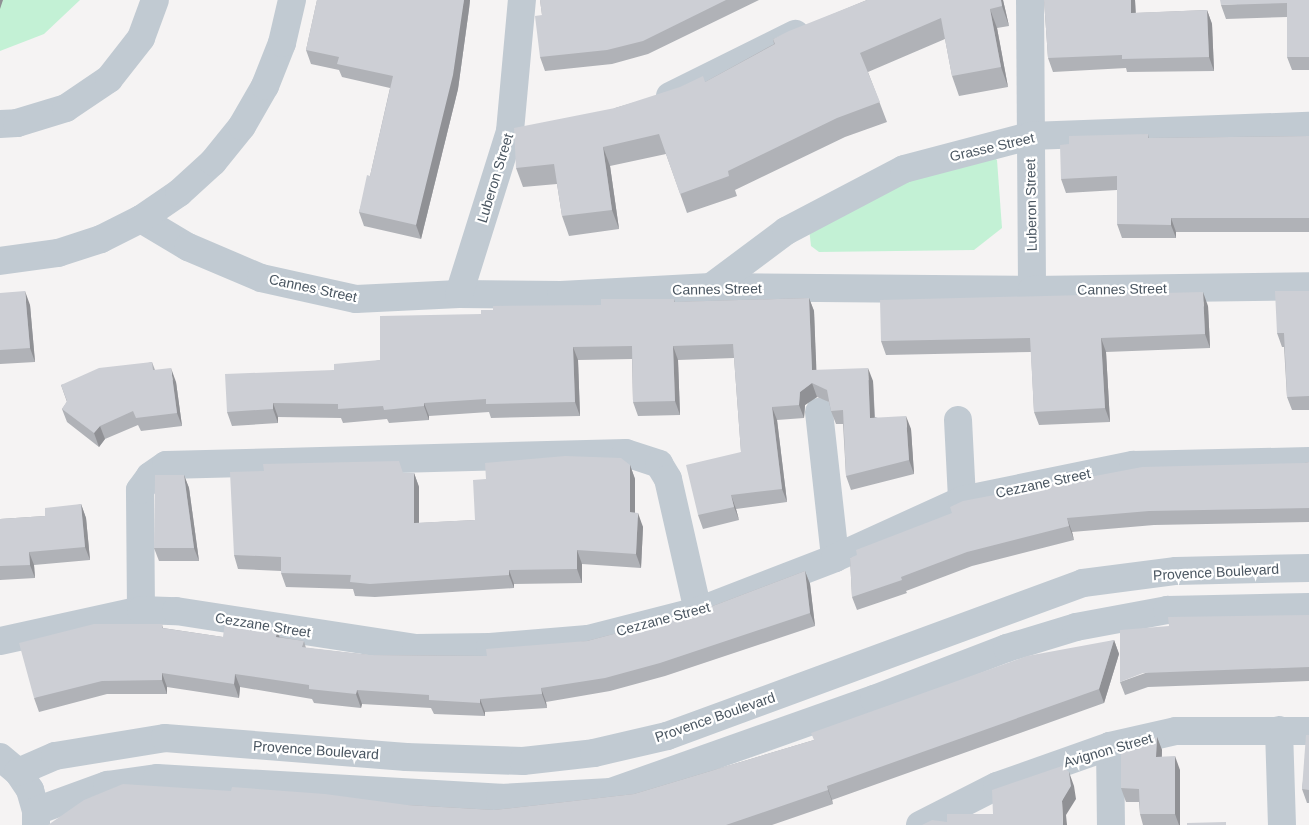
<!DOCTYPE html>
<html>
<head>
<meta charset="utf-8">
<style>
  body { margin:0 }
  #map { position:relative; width:1309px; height:825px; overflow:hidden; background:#f5f3f3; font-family:Arial,sans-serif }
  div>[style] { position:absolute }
  .green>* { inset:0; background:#c3f1d5 }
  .minor>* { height:28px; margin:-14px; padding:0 14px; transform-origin:14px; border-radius:14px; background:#c1cad2 }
  .wall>* { inset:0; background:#b0b2b7 }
  .shaded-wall>* { inset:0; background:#909195 }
  .building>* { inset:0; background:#cdcfd5 }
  span { translate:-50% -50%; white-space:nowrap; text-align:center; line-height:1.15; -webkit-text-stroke:4.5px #fff; paint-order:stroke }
  .street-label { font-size:14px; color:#4a5661 }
</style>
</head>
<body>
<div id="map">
  <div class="green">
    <i style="clip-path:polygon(0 0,80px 0,44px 34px,0 51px)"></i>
    <i style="clip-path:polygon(985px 151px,997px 160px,1002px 228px,974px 250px,819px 252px,811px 246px,809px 228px,817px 218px)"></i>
  </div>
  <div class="minor">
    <i style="left:1030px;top:0;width:290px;rotate:89.6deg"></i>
    <i style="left:670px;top:96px;width:140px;rotate:-26.4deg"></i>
    <i style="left:0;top:124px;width:17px;rotate:-3deg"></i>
    <i style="left:17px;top:123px;width:51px;rotate:-17deg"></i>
    <i style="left:66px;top:108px;width:52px;rotate:-34deg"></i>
    <i style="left:109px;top:79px;width:52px;rotate:-52deg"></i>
    <i style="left:141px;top:38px;width:40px;rotate:-69.8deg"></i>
    <i style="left:141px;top:219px;width:55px;rotate:30.8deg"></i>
    <i style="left:188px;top:247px;width:79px;rotate:23deg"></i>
    <i style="left:261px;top:278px;width:97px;rotate:12.5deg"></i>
    <i style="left:356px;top:299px;width:103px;rotate:-2.8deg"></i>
    <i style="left:459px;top:294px;width:102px;rotate:0.6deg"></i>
    <i style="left:561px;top:295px;width:150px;rotate:-3.1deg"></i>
    <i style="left:711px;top:287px;width:321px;rotate:0.5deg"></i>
    <i style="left:1032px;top:290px;width:277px;rotate:-0.8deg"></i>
    <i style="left:0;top:261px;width:59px;rotate:-7.9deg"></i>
    <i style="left:58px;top:253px;width:45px;rotate:-18deg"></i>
    <i style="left:101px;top:239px;width:45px;rotate:-26.6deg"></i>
    <i style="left:141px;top:219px;width:46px;rotate:-34.4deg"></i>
    <i style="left:179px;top:193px;width:46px;rotate:-42.4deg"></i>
    <i style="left:213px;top:162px;width:46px;rotate:-51.1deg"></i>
    <i style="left:242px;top:126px;width:46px;rotate:-60.1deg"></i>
    <i style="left:265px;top:86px;width:46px;rotate:-68.4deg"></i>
    <i style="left:282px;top:43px;width:44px;rotate:-76.9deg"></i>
    <i style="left:711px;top:287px;width:94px;rotate:-36.7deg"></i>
    <i style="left:786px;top:231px;width:133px;rotate:-27.7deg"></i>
    <i style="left:904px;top:169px;width:130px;rotate:-14.7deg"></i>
    <i style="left:1030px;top:136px;width:279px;rotate:-2.1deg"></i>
    <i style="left:459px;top:294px;width:171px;rotate:-72.6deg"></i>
    <i style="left:510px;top:131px;width:132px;rotate:-84.8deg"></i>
    <i style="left:819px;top:412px;width:147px;rotate:83.7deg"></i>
    <i style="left:958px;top:420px;width:80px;rotate:87.1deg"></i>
    <i style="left:141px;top:610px;width:120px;rotate:-90.5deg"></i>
    <i style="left:140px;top:490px;width:17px;rotate:-54deg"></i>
    <i style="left:150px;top:476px;width:19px;rotate:-35deg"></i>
    <i style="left:166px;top:465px;width:460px;rotate:-1.5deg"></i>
    <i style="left:626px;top:453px;width:35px;rotate:18deg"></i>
    <i style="left:659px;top:464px;width:17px;rotate:59deg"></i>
    <i style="left:668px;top:479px;width:135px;rotate:77.2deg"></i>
    <i style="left:0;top:641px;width:144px;rotate:-12.4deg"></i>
    <i style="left:141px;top:610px;width:35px;rotate:2deg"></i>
    <i style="left:176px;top:611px;width:243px;rotate:8.8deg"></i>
    <i style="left:416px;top:648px;width:74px;rotate:-0.8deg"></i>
    <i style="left:490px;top:647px;width:98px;rotate:-4.7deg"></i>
    <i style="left:588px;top:639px;width:114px;rotate:-14.3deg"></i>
    <i style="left:698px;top:611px;width:147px;rotate:-21.1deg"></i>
    <i style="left:835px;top:558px;width:140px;rotate:-24.5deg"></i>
    <i style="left:962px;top:500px;width:175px;rotate:-11.6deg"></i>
    <i style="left:1133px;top:465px;width:176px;rotate:-1.3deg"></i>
    <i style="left:1279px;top:730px;width:95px;rotate:88.2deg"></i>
    <i style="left:1110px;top:746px;width:79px;rotate:89.3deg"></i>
    <i style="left:0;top:757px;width:23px;rotate:40deg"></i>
    <i style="left:18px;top:772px;width:22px;rotate:56deg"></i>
    <i style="left:30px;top:790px;width:22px;rotate:74deg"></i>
    <i style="left:36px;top:811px;width:14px;rotate:90deg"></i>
    <i style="left:18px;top:772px;width:40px;rotate:-23.4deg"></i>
    <i style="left:55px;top:756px;width:111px;rotate:-9.3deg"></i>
    <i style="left:165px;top:738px;width:242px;rotate:4.5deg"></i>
    <i style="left:406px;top:757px;width:117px;rotate:2deg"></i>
    <i style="left:523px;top:761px;width:71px;rotate:-6.4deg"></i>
    <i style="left:594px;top:753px;width:75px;rotate:-13.1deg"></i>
    <i style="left:667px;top:736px;width:443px;rotate:-20.2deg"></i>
    <i style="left:1083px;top:583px;width:94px;rotate:-7.4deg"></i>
    <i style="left:1176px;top:571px;width:133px;rotate:-1.3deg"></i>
    <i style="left:36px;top:811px;width:76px;rotate:-20.1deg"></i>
    <i style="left:107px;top:785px;width:50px;rotate:-8deg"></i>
    <i style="left:157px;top:778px;width:344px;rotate:3.3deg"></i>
    <i style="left:500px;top:798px;width:111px;rotate:-3.1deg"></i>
    <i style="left:611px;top:792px;width:279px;rotate:-19.5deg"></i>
    <i style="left:874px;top:699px;width:142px;rotate:-21deg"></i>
    <i style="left:1007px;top:648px;width:72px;rotate:-16.9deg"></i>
    <i style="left:1076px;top:627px;width:93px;rotate:-10.6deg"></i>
    <i style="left:1167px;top:610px;width:142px;rotate:-1.2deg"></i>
    <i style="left:920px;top:825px;width:86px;rotate:-26.9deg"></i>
    <i style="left:997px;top:786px;width:120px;rotate:-19.5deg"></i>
    <i style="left:1110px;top:746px;width:68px;rotate:-12.8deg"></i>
    <i style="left:1176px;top:731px;width:133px"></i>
  </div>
  <div class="wall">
    <i style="clip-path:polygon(317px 0,470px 0,469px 9px,458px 89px,421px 239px,364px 226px,359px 212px,370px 176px,390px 88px,342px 77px,339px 70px,311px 64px,306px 50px)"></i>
    <i style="clip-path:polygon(540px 0,759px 0,648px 54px,612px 64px,545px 71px,540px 57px,542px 15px)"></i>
    <i style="clip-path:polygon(867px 0,1003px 0,1009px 26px,997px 28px,1008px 87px,959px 96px,952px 76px,945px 39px,868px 72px,887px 122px,845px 137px,735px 190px,737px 196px,687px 213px,666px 154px,610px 166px,619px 229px,569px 236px,562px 216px,557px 184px,523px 187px,516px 168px,615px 108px,705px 82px,774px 44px,773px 39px)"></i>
    <i style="clip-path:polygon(1044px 0,1135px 0,1136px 13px,1207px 10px,1212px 24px,1214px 71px,1127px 72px,1126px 68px,1053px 72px,1048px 58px)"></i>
    <i style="clip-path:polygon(1309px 0,1309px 70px,1292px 70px,1287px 57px,1287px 17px,1226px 19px,1221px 5px)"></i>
    <i style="clip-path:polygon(1148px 134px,1149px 138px,1309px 136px,1309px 232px,1176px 232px,1176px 238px,1122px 238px,1117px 224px,1117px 190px,1066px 193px,1061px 179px,1069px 144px)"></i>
    <i style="clip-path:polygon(1309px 291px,1309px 410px,1292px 410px,1287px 397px,1284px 347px,1282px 347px,1277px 333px)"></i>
    <i style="clip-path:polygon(0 293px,30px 305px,35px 362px,0 364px)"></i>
    <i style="clip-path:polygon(809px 298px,814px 311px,816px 370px,873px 381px,875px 417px,911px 429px,914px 474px,851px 490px,846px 476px,843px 424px,836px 424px,831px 411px,829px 402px,817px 397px,805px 405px,804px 418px,777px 420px,787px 502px,736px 509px,739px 520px,703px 529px,698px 515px,741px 452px,734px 358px,678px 360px,680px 415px,638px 416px,633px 402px,632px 359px,578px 360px,580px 416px,491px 418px,489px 412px,429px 416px,429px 420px,389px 423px,387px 419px,343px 423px,341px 418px,278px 417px,278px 423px,232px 426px,227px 412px,334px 370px,380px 360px,481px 314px,493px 310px,601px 305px,674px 299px,675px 302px)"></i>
    <i style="clip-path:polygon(1208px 306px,1210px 348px,1106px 352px,1110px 422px,1039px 425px,1034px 412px,1031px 352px,886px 355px,881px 341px)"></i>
    <i style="clip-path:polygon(152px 362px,155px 370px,176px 382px,182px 426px,141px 431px,138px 425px,105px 439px,99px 447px,67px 422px,62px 409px,67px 402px,61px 385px)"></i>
    <i style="clip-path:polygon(1309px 462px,1309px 522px,1154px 525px,1072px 532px,1074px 540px,972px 566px,906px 591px,907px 593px,857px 610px,852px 597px,850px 558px)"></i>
    <i style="clip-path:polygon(630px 465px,635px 479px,635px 513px,643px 527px,641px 568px,582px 564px,582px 583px,514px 584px,514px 588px,375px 597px,355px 596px,353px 589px,286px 587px,281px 573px,281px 571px,238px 569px,234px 555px,403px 473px,414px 473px,419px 487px,419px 523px,475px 520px,486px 479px)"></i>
    <i style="clip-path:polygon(184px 475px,189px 488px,199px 561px,159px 561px,154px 548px)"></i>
    <i style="clip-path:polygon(81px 504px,86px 518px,90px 560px,34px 565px,35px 578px,0 580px,0 519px,45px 516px)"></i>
    <i style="clip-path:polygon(805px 571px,810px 584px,815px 626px,665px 676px,610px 691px,546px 702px,547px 708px,485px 712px,485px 716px,434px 714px,431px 708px,362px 704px,361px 708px,314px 703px,312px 699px,240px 687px,239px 698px,167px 687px,167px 694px,107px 694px,39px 712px,34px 698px,162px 624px,163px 628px,223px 637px,277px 631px,280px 637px,304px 641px,306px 648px,369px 655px,487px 656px,587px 641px,697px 612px)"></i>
    <i style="clip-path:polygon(1309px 615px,1309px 681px,1148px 687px,1125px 695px,1120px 682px)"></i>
    <i style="clip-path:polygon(1114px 640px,1119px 654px,1104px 703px,832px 800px,833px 804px,772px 825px,48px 825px,407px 805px,494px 810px,634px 794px,814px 740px)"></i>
    <i style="clip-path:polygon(1309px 735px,1309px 803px,1307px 803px,1302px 789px)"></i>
    <i style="clip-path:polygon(1157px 737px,1162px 750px,1162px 757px,1180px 770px,1180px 825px,1143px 825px,1140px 814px,1139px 802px,1126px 802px,1121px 788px)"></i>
  </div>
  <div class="shaded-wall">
    <i style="clip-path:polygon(0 0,3px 0,0 9px)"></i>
    <i style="clip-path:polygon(464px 0,470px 0,469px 9px,458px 89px,421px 239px,416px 225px)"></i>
    <i style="clip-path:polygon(1001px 0,1003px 0,1009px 26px,1002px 6px)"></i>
    <i style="clip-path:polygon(1131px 0,1135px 0,1136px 27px,1131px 13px)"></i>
    <i style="clip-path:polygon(990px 9px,997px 28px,1008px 87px,1001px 67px)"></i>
    <i style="clip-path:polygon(1207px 10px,1212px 24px,1214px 71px,1209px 57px)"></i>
    <i style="clip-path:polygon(603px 147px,610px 166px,619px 229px,612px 210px)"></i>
    <i style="clip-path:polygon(1171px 218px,1176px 232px,1176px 238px,1171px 225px)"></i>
    <i style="clip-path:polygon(25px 291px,30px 305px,35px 362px,30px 348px)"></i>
    <i style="clip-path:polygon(1203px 292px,1208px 306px,1210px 348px,1205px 334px)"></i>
    <i style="clip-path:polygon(809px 298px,814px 311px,817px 384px,812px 370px)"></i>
    <i style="clip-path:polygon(1101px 338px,1106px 352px,1110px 422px,1105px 408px)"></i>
    <i style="clip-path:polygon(673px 346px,678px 360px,680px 415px,675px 401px)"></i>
    <i style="clip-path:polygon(573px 347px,578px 360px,580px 416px,575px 402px)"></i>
    <i style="clip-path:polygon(171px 368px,176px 382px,182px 426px,177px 413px)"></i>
    <i style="clip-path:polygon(868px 368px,873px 381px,875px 431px,870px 418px)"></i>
    <i style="clip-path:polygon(812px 383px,817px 397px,805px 405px,804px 418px,799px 405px,800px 392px)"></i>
    <i style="clip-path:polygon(273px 403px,278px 417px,278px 423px,273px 409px)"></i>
    <i style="clip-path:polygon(424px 403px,429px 416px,429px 420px,424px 406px)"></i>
    <i style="clip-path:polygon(772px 407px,777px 420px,787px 502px,782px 489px)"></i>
    <i style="clip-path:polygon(906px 416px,911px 429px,914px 474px,909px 460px)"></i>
    <i style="clip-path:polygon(100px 426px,105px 439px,99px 447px,94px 433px)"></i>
    <i style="clip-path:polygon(630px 465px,635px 479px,635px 526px,630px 512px)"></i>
    <i style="clip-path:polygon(414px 473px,419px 487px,419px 537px,414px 523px)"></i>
    <i style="clip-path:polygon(184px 475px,189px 488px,199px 561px,194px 548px)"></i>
    <i style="clip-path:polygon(731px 495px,736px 509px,739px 520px,734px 507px)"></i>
    <i style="clip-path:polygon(81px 504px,86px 518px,90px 560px,85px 547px)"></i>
    <i style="clip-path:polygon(638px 513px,643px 527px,641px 568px,636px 554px)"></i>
    <i style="clip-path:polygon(1067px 518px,1072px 532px,1074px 540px,1069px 526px)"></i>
    <i style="clip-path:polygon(577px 550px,582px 564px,582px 583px,577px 569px)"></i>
    <i style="clip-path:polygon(29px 552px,34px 565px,35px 578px,30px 565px)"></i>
    <i style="clip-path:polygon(509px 570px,514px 584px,514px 588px,509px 575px)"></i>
    <i style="clip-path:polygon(805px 571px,810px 584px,815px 626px,810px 613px)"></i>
    <i style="clip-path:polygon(277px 631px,282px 644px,276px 637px)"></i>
    <i style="clip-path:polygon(1114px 640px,1119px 654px,1104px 703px,1099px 689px)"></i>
    <i style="clip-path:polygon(162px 673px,167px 687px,167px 694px,162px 680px)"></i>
    <i style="clip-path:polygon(235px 674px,240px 687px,239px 698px,234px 684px)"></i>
    <i style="clip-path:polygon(541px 688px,546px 702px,547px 708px,542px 694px)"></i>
    <i style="clip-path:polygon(357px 690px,362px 704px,361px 708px,356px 694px)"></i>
    <i style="clip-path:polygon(480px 699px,485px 712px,485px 716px,480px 703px)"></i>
    <i style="clip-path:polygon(1157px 737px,1162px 750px,1161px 770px,1156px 757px)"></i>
    <i style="clip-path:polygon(1175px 756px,1180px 770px,1180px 825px,1179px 825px,1175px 814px)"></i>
    <i style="clip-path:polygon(1069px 772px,1074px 786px,1076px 799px,1066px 815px,1067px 825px,1063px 825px,1062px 801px)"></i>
    <i style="clip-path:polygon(827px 786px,832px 800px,833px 804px,828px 790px)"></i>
  </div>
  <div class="building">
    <i style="clip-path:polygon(317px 0,464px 0,453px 75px,416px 225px,359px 212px,367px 175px,370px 176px,393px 76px,337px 64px,339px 57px,306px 50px)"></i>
    <i style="clip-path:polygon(540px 0,726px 0,643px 41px,607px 50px,540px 57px,535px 16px,542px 15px)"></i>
    <i style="clip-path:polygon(867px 0,1001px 0,1002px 6px,990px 9px,1001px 67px,952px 76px,941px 18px,860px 53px,880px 102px,837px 118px,728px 171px,729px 176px,680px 194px,659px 134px,603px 147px,612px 210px,562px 216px,554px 164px,516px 168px,514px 128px,615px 108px,680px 87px,703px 76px,705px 82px,775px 44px,773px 39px,789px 31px)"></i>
    <i style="clip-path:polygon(1044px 0,1131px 0,1131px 13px,1207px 10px,1209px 57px,1122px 59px,1122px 55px,1048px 58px)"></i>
    <i style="clip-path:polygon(1220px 0,1309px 0,1309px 57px,1287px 57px,1287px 3px,1221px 5px)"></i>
    <i style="clip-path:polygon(1148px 134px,1148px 138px,1309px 136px,1309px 218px,1171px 218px,1171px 225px,1117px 224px,1117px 176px,1061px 179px,1060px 145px,1069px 144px,1069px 136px)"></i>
    <i style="clip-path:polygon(25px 291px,30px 348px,0 350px,0 293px)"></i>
    <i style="clip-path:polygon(1275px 291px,1309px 291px,1309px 396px,1287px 397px,1284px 333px,1277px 333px)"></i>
    <i style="clip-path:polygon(1203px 292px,1205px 334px,1101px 338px,1105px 408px,1034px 412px,1030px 338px,881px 341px,880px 300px)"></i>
    <i style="clip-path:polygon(809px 298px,812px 370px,868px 368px,870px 418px,906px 416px,909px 460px,846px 476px,843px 410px,831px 411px,827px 390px,812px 383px,800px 392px,799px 405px,772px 407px,782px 489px,731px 495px,734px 507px,698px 515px,686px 465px,741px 452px,733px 344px,673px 346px,675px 401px,633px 402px,632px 346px,573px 347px,575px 402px,486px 404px,486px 399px,424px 403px,424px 406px,384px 410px,383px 406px,338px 409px,338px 404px,273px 403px,273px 409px,227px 412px,225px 374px,334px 370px,334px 364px,380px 360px,380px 316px,481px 314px,481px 310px,493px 310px,493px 306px,601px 305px,601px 299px,674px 299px,674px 302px)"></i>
    <i style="clip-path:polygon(152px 362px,153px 370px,171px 368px,177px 413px,136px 418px,133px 411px,100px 426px,94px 433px,62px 409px,67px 401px,61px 385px,99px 368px)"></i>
    <i style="clip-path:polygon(565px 456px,621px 458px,630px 465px,630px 512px,638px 513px,636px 554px,577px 550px,577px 569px,509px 570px,509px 575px,370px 584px,350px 582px,351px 575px,281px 573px,281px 557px,234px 555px,230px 472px,264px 471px,263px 464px,399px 461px,403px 473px,414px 473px,414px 523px,475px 520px,473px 480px,486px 479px,485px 463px)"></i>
    <i style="clip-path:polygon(1309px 462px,1309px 508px,1149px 511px,1067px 518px,1069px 526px,967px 552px,901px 577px,902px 580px,852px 597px,850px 558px,857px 555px,856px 550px,952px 513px,950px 507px,963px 501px,1142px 467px,1304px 463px)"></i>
    <i style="clip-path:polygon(155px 475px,184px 475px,194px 548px,154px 548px)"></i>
    <i style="clip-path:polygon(81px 504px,85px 547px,29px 552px,30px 565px,0 566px,0 519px,45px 516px,45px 508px)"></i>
    <i style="clip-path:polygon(805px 571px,810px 613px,660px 663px,605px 678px,541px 688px,542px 694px,480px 699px,480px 703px,429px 700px,429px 695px,357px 690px,356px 694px,309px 689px,309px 685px,235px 674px,234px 684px,162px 673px,162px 680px,102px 681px,34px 698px,19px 643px,94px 624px,162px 624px,162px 628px,223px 637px,225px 622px,277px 631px,276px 637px,304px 641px,302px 647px,369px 655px,487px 656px,486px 649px,587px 641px,697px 612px)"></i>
    <i style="clip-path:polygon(1309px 615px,1309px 667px,1143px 673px,1120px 682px,1120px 630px,1169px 626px,1168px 617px)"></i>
    <i style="clip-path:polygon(1114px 640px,1099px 689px,827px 786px,828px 790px,726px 825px,48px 825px,84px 800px,123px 784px,231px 791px,232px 787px,325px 794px,407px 805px,494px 810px,634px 794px,814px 740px,811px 733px,1027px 656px)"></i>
    <i style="clip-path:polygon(1306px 735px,1309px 735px,1309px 790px,1302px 789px)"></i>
    <i style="clip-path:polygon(1157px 737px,1156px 757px,1175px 756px,1175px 814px,1140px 814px,1139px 789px,1121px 788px,1121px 745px)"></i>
    <i style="clip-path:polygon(1062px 766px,1069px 772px,1071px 786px,1062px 801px,1063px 825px,922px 825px,932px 820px,947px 822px,947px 814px,993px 814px,992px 790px)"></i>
    <i style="clip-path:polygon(1226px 822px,1226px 825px,1187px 825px,1187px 823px)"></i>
  </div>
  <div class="street-label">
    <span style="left:992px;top:147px;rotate:-13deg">Grasse Street</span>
    <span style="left:495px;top:178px;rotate:-73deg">Luberon Street</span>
    <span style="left:1031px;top:205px;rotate:-91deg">Luberon Street</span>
    <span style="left:313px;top:288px;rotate:12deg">Cannes Street</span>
    <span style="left:717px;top:289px;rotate:-1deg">Cannes Street</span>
    <span style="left:1122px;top:289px;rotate:-1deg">Cannes Street</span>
    <span style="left:1043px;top:483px;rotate:-12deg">Cezzane Street</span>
    <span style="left:1216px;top:572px;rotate:-3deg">Provence Boulevard</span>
    <span style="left:663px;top:619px;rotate:-15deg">Cezzane Street</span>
    <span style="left:263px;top:625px;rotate:9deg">Cezzane Street</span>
    <span style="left:715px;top:717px;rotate:-19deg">Provence Boulevard</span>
    <span style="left:316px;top:750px;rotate:4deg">Provence Boulevard</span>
    <span style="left:1108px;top:750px;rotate:-16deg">Avignon Street</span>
  </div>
</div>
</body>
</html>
